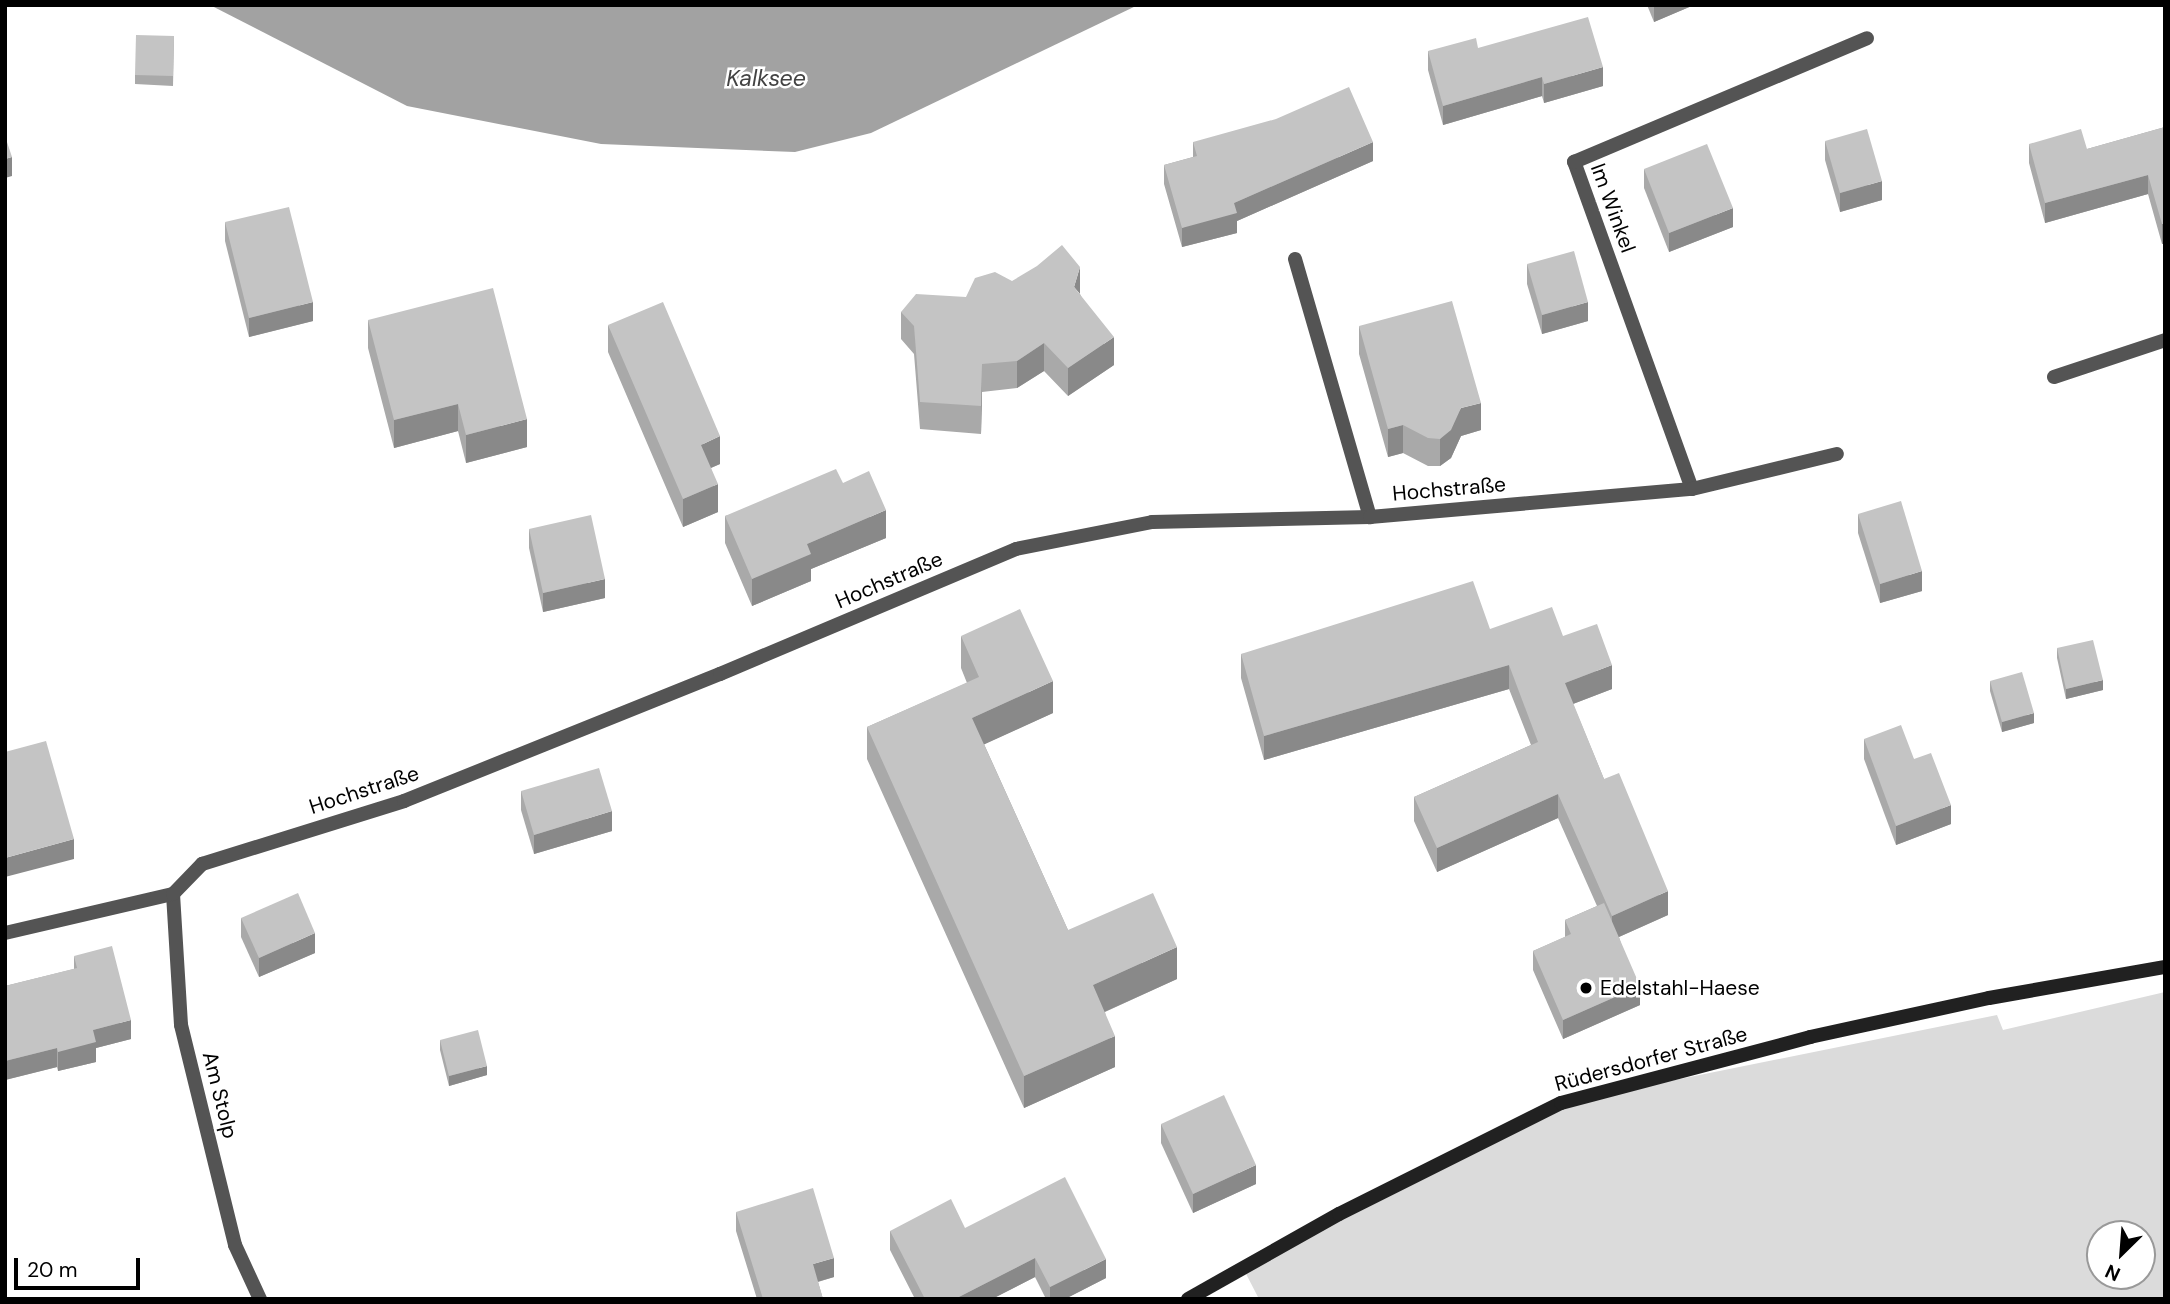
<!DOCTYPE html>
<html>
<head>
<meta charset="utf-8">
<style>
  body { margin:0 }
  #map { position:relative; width:2170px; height:1304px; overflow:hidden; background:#fff; font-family:"DM Sans",sans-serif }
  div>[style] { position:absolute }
  .green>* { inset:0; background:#dbdbdb }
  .water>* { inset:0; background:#a2a2a2 }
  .lane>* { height:14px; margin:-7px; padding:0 7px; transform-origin:7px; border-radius:7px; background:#545454 }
  .street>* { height:14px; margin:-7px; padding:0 7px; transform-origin:7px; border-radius:7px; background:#545454 }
  .secondary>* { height:14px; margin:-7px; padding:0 7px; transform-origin:7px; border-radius:7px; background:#212121 }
  .wall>* { inset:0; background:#a9a9a9 }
  .shaded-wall>* { inset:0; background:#898989 }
  .building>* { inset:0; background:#c4c4c4 }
  .dots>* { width:19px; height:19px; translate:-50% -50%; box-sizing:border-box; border:4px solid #fff; border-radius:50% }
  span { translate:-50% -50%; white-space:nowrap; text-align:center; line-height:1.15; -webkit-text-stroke:5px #fff; paint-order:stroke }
  .street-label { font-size:21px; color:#000 }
  .poi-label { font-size:21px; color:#000 }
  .left { translate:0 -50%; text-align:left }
  .water-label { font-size:23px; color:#434343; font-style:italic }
  .frame { position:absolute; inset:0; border:7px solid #000; pointer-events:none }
  .north { position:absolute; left:2086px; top:1220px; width:70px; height:70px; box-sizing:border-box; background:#fff; border:2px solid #999; border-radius:50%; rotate:205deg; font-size:19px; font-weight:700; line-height:28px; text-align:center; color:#000 }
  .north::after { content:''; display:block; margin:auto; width:24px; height:32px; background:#000; clip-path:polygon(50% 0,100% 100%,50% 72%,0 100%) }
  .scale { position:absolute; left:14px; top:1258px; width:126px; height:32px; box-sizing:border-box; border:4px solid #000; border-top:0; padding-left:9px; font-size:21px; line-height:24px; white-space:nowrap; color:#000; -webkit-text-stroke:5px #fff; paint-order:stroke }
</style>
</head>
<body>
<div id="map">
  <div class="green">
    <i style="clip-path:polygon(evenodd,2165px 992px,2165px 1299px,1259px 1299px,1243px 1268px,1561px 1103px,1997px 1015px,2003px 1030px,2165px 992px,2100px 1234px,2142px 1234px,2142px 1276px,2100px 1276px,2100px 1234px)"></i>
  </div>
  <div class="water">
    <i style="clip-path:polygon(210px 5px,1138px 5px,871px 133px,795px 152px,601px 144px,407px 106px)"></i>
  </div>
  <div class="lane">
    <i style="left:1295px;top:259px;width:269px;rotate:73.8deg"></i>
  </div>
  <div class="street">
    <i style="left:2054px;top:377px;width:117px;rotate:-18.4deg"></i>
    <i style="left:1692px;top:489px;width:348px;rotate:-109.8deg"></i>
    <i style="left:1574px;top:162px;width:318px;rotate:-22.9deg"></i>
    <i style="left:173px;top:894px;width:131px;rotate:86.5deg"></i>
    <i style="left:181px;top:1025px;width:227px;rotate:76.2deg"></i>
    <i style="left:235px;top:1245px;width:60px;rotate:65.2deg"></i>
    <i style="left:5px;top:933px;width:172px;rotate:-13.1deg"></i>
    <i style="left:173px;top:894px;width:42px;rotate:-46deg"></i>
    <i style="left:202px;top:864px;width:212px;rotate:-17.3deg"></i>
    <i style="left:404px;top:801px;width:341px;rotate:-21.9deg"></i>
    <i style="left:720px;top:674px;width:321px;rotate:-22.9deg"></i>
    <i style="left:1016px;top:549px;width:139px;rotate:-11.2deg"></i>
    <i style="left:1152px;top:522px;width:218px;rotate:-1.3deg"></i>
    <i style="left:1370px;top:517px;width:323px;rotate:-5deg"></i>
    <i style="left:1692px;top:489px;width:149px;rotate:-13.6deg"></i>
  </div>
  <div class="secondary">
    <i style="left:1188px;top:1299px;width:173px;rotate:-29.4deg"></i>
    <i style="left:1339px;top:1214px;width:248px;rotate:-26.6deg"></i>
    <i style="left:1561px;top:1103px;width:258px;rotate:-14.8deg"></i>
    <i style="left:1810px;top:1037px;width:183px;rotate:-12.3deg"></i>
    <i style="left:1989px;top:998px;width:179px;rotate:-10deg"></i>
  </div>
  <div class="wall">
    <i style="clip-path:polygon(1647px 5px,1694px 5px,1654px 22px)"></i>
    <i style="clip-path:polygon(174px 36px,173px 86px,135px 84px,135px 75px)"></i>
    <i style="clip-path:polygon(1478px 48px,1603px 86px,1544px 103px,1542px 96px,1443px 125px,1428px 70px,1428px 51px)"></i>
    <i style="clip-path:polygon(2165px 127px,2165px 243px,2162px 244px,2148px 194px,2045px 223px,2029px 163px,2029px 144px,2087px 149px)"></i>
    <i style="clip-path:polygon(1825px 141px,1882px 200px,1840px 212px,1825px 160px)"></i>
    <i style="clip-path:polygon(1193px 142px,1373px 161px,1237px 221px,1237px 233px,1182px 247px,1164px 184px,1164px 165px,1193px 157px)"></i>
    <i style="clip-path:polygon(1644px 169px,1733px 227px,1669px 252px,1644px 188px)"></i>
    <i style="clip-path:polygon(225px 222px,313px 321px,249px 337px,225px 241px)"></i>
    <i style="clip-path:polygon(1527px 264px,1588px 321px,1542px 334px,1527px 284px)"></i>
    <i style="clip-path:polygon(1012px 281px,1080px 294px,1114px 365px,1068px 396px,1044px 371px,1017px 388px,982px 392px,981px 434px,920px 429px,914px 354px,901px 339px,901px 312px,966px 297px)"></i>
    <i style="clip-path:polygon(368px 320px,527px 447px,466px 463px,458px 431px,394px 448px,368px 348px)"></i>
    <i style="clip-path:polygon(608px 325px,720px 464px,711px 468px,718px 512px,683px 527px,608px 352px)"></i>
    <i style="clip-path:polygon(1359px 326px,1481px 430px,1461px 436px,1451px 458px,1440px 466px,1428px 466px,1403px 453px,1388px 457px,1359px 354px)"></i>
    <i style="clip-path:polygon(843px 483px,886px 538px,811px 569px,811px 581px,752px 606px,725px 543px,725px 516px)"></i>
    <i style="clip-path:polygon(1858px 514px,1922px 591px,1880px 603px,1858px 533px)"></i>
    <i style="clip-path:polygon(529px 529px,605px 598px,543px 612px,529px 548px)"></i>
    <i style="clip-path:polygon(1490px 629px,1563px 636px,1612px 689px,1573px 704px,1604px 779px,1668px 915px,1619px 937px,1640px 1005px,1563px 1039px,1533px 970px,1533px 951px,1565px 937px,1565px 920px,1597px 906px,1558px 818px,1437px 872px,1414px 821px,1414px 797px,1531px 745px,1509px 689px,1264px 760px,1241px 678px,1241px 654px)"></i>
    <i style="clip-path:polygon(961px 636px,1053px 713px,984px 744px,1068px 930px,1177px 979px,1105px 1012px,1115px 1067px,1024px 1108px,867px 759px,867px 727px,967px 683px,961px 668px)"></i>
    <i style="clip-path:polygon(2057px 648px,2103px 690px,2066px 699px,2057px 658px)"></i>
    <i style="clip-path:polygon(1990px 681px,2034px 723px,2002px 732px,1990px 691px)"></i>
    <i style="clip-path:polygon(1864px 739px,1914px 759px,1951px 824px,1896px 845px,1864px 759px)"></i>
    <i style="clip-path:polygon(521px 791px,612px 831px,534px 854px,521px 810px)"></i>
    <i style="clip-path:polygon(241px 918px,315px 953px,259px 977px,241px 937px)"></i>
    <i style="clip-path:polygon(74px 956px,131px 1039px,96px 1048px,96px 1062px,58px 1071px,57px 1067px,5px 1080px,5px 986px,74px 969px)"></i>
    <i style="clip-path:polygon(440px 1040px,487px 1075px,449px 1086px,440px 1050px)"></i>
    <i style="clip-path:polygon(1161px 1124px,1256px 1184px,1193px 1213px,1161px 1143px)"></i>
    <i style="clip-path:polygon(736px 1212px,834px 1277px,818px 1282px,823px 1299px,757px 1299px,736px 1231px)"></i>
    <i style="clip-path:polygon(965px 1228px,1106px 1278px,1065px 1299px,1046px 1299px,1035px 1277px,992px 1299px,915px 1299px,890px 1250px,890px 1231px)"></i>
  </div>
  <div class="shaded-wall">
    <i style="clip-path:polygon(1654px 5px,1694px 5px,1654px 22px)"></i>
    <i style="clip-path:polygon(1603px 67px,1603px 86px,1544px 103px,1544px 84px)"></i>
    <i style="clip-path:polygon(1542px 77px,1542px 96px,1443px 125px,1443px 106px)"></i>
    <i style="clip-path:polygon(1373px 142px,1373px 161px,1237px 221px,1237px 233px,1182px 247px,1182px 228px,1234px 203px)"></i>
    <i style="clip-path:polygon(12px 157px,12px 176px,5px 178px,5px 159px)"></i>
    <i style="clip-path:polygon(2148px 175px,2148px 194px,2045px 223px,2045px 203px)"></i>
    <i style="clip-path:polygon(1882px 181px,1882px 200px,1840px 212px,1840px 193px)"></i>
    <i style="clip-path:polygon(1733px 208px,1733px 227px,1669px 252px,1669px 233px)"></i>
    <i style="clip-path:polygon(2162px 224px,2165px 224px,2165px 243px,2162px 244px)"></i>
    <i style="clip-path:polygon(1080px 267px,1080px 294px,1074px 287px)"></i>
    <i style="clip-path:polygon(313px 302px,313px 321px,249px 337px,249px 318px)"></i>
    <i style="clip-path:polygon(1588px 302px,1588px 321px,1542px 334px,1542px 315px)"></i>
    <i style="clip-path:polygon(1114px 337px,1114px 365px,1068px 396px,1068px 368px)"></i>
    <i style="clip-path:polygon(1044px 343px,1044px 371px,1017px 388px,1017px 361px)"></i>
    <i style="clip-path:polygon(982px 364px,982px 392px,981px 434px,981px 406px)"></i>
    <i style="clip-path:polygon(1481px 403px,1481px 430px,1461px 436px,1451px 458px,1440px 466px,1440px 439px,1461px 408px)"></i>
    <i style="clip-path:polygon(458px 404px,458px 431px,394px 448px,394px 420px)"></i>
    <i style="clip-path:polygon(527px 419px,527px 447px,466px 463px,466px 435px)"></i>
    <i style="clip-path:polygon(1403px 425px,1403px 453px,1388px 457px,1388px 429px)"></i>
    <i style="clip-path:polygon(720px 436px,720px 464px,701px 472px,701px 445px)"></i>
    <i style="clip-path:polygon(718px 484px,718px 512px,683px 527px,683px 499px)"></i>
    <i style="clip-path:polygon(886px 510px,886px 538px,811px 569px,811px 581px,752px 606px,752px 579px,807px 544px)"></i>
    <i style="clip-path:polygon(1922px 571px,1922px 591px,1880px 603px,1880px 584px)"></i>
    <i style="clip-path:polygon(605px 579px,605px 598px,543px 612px,543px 593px)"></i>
    <i style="clip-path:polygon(1509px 665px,1509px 689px,1264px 760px,1264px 736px)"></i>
    <i style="clip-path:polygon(1612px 665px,1612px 689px,1565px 707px,1565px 683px)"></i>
    <i style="clip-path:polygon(2103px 680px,2103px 690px,2066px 699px,2066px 689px)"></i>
    <i style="clip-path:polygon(1053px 681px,1053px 713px,972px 750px,972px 718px)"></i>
    <i style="clip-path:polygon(2034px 713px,2034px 723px,2002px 732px,2002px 722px)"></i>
    <i style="clip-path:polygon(1558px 794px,1558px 818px,1437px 872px,1437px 848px)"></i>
    <i style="clip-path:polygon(1951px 805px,1951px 824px,1896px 845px,1896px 826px)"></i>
    <i style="clip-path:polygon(612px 811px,612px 831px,534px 854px,534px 835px)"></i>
    <i style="clip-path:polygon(74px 839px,74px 859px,5px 877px,5px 858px)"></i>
    <i style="clip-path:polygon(1668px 891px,1668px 915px,1612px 940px,1612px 916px)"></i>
    <i style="clip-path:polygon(315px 933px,315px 953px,259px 977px,259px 958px)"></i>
    <i style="clip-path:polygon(1177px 947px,1177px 979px,1093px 1017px,1093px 985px)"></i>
    <i style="clip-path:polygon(1640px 986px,1640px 1005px,1563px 1039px,1563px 1020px)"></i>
    <i style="clip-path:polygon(131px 1020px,131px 1039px,96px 1048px,96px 1062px,58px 1071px,58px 1052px,93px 1030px)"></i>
    <i style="clip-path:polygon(1115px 1036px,1115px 1067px,1024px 1108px,1024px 1076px)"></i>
    <i style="clip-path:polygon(57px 1048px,57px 1067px,5px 1080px,5px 1061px)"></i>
    <i style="clip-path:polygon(487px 1066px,487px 1075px,449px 1086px,449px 1076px)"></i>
    <i style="clip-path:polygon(1256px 1165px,1256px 1184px,1193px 1213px,1193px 1194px)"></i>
    <i style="clip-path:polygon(834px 1258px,834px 1277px,813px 1283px,813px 1264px)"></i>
    <i style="clip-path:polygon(1035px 1258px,1035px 1277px,992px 1299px,955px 1299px)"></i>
    <i style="clip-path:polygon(1106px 1259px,1106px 1278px,1065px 1299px,1050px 1299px,1050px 1287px)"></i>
  </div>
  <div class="building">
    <i style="clip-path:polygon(1588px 17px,1603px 67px,1544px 84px,1542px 77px,1443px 106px,1428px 51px,1476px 38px,1478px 48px)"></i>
    <i style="clip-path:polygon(136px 35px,174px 36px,173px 76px,135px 75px)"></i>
    <i style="clip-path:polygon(1349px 87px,1373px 142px,1234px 203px,1237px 213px,1182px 228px,1164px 165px,1197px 156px,1193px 142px,1276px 119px)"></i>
    <i style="clip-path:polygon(2165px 127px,2165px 224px,2162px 224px,2148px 175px,2045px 203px,2029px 144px,2081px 129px,2087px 149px)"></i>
    <i style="clip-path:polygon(1867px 129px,1882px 181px,1840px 193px,1825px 141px)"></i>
    <i style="clip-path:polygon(5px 136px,12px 157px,5px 159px)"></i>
    <i style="clip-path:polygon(1707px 144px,1733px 208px,1669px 233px,1644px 169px)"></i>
    <i style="clip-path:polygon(289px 207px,313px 302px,249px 318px,225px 222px)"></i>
    <i style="clip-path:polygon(1062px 245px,1080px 267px,1074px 287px,1114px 337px,1068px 368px,1044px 343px,1017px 361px,982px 364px,981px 406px,920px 402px,914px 326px,901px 312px,916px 294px,966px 297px,975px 278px,995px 272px,1012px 281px,1037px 266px)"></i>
    <i style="clip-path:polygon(1574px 251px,1588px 302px,1542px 315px,1527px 264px)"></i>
    <i style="clip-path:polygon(493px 288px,527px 419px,466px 435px,458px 404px,394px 420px,368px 320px)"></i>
    <i style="clip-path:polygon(1452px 301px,1481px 403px,1461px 408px,1451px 430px,1440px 439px,1428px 438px,1403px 425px,1388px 429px,1359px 326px)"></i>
    <i style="clip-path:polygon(663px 302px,720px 436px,701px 445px,718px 484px,683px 499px,608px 325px)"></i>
    <i style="clip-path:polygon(836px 469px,843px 483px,869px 471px,886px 510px,807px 544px,811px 554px,752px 579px,725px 516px)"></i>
    <i style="clip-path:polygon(1901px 501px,1922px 571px,1880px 584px,1858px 514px)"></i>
    <i style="clip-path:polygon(591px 515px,605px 579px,543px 593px,529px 529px)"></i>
    <i style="clip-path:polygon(1473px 581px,1490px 629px,1552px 607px,1563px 636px,1597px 624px,1612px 665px,1565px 683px,1604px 779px,1619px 773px,1668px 891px,1612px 916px,1558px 794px,1437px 848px,1414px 797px,1538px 742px,1509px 665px,1264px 736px,1241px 654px)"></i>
    <i style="clip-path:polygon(1020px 609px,1053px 681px,972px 718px,1068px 930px,1153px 893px,1177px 947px,1093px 985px,1115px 1036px,1024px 1076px,867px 727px,979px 677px,961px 636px)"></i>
    <i style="clip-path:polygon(2093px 640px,2103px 680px,2066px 689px,2057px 648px)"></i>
    <i style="clip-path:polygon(2022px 672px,2034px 713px,2002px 722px,1990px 681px)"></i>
    <i style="clip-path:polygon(1901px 725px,1914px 759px,1931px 753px,1951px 805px,1896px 826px,1864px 739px)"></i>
    <i style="clip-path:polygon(46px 741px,74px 839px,5px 858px,5px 752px)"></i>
    <i style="clip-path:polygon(599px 768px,612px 811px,534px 835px,521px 791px)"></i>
    <i style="clip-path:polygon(298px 893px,315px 933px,259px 958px,241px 918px)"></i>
    <i style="clip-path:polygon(1604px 903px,1640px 986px,1563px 1020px,1533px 951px,1571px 934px,1565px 920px)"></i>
    <i style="clip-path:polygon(112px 946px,131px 1020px,93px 1030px,96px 1042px,58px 1052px,57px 1048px,5px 1061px,5px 986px,77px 968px,74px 956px)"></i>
    <i style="clip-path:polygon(478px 1030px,487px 1066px,449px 1076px,440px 1040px)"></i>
    <i style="clip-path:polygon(1224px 1095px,1256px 1165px,1193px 1194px,1161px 1124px)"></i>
    <i style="clip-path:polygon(1065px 1177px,1106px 1259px,1050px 1287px,1035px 1258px,955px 1299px,925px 1299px,890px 1231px,951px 1199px,965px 1228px)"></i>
    <i style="clip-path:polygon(813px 1188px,834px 1258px,813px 1264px,823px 1299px,763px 1299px,736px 1212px)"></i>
  </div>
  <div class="dots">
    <i style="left:1586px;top:988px;background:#000"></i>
  </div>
  <div class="street-label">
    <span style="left:1613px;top:208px;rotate:70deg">Im Winkel</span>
    <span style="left:1449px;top:489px;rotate:-5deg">Hochstraße</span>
    <span style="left:889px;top:580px;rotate:-23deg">Hochstraße</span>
    <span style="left:364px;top:790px;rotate:-18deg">Hochstraße</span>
    <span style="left:1651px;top:1059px;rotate:-15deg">Rüdersdorfer Straße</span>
    <span style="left:220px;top:1095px;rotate:76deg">Am Stolp</span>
  </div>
  <div class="poi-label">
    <span class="left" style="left:1600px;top:988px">Edelstahl-Haese</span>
  </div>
  <div class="water-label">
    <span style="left:766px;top:78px">Kalksee</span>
  </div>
  <div class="frame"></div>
  <div class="north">N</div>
  <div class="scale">20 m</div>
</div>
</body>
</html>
